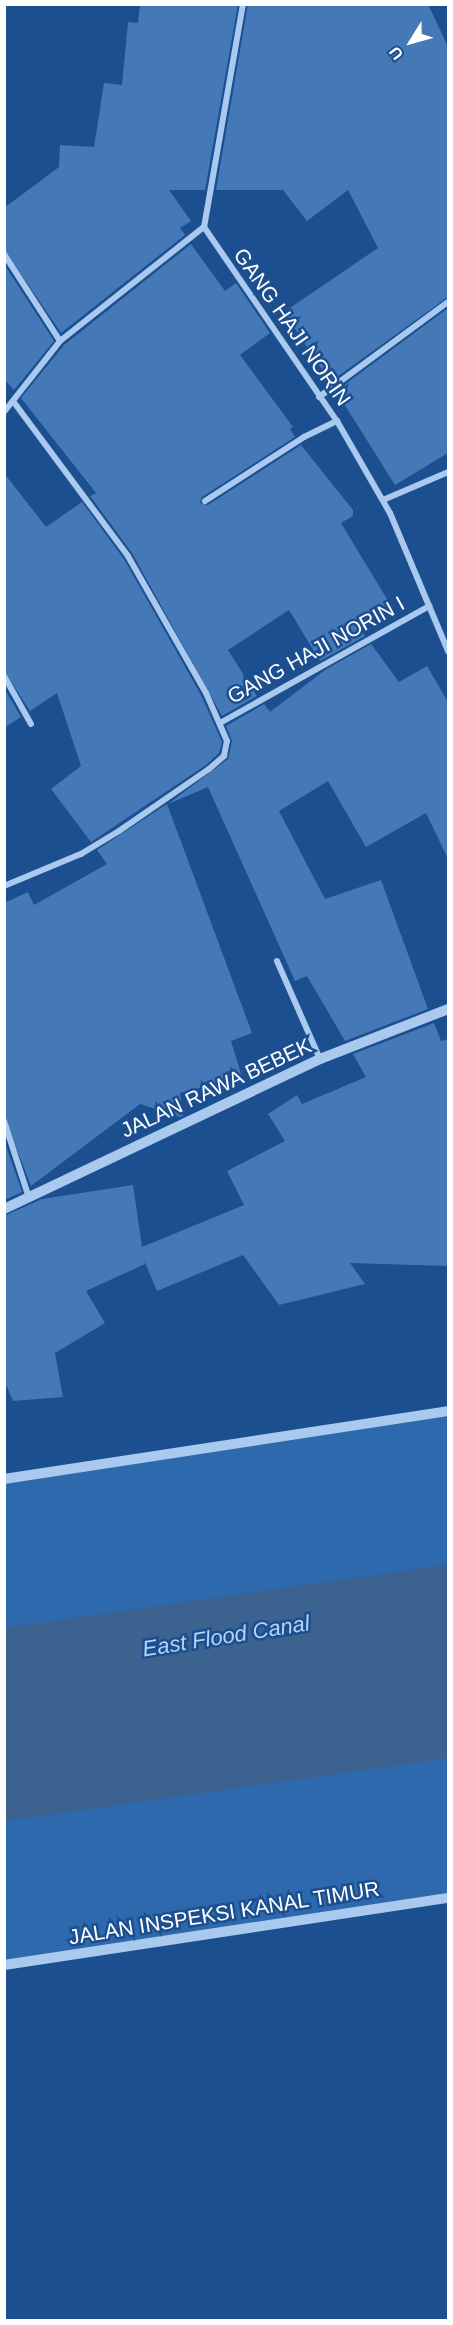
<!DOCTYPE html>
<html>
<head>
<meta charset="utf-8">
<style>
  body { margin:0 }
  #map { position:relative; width:453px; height:2325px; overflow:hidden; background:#1b4f8f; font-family:Helvetica,sans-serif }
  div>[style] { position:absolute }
  .green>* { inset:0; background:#2e69ad }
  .water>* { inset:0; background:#3c6290 }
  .building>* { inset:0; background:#4478b7 }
  .minor>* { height:6px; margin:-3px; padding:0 3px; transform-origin:3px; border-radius:3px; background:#a9c9ee }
  .tertiary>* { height:10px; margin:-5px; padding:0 5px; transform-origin:5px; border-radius:5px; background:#a9c9ee }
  span { translate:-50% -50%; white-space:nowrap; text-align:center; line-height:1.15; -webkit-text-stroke:5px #1b4f8f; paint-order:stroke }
  .street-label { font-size:21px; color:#fff }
  .water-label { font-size:22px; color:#b5d3f5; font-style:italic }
  .frame { position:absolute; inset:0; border:6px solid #fff; pointer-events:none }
  .north { position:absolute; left:381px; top:12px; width:60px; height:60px; -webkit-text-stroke:4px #1b4f8f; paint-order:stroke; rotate:233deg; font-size:16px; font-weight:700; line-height:24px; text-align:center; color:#fff }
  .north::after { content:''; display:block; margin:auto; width:21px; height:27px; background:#fff; clip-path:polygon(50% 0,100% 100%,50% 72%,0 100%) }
</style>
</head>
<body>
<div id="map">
  <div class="green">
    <i style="clip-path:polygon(448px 1412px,448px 1565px,5px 1629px,4px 1479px)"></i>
    <i style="clip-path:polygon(448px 1757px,448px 1898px,5px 1964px,4px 1818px)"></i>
  </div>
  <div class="water">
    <i style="clip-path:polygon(448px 1565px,448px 1758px,5px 1821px,5px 1628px)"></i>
  </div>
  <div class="building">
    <i style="clip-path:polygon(140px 4px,238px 4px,205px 190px,169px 190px,191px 221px,180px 228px,185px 235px,61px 333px,4px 249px,4px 208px,59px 167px,60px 145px,94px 147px,104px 83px,122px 85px,128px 22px,138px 23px)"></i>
    <i style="clip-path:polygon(248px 4px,428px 4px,448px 47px,448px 297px,330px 382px,284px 312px,378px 248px,348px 190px,307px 221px,283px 190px,216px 190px)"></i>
    <i style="clip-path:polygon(191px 244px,225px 291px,236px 283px,270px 333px,240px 355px,293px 427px,290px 429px,295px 437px,202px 497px,200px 503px,208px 505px,301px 445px,353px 510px,353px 516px,341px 523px,390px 604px,357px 624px,365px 636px,320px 661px,289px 610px,228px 650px,257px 696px,222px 716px,132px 553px,90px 496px,96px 493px,21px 398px,64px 345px)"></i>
    <i style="clip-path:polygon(4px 264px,54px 341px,14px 390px,4px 379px)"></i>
    <i style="clip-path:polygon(448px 308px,448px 453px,395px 485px,336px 391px)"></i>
    <i style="clip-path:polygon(4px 473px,46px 527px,82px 502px,124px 559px,201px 695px,222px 742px,219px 753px,206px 765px,91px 842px,51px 789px,81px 766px,57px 693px,30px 711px,4px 671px)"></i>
    <i style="clip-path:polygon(371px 644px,399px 682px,427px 666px,448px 702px,448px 859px,426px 813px,366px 847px,328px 781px,279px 811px,325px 899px,381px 880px,428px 1009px,345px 1041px,307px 976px,295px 981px,208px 787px,168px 804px,228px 759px,232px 741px,226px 726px,264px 704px,270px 712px,325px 670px)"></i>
    <i style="clip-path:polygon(4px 688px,21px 717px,4px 728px)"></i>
    <i style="clip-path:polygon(167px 804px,252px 1033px,231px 1041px,242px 1077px,180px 1093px,183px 1116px,180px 1117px,140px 1104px,31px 1186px,4px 1116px,4px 903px,28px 892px,34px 905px,107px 864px,97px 850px)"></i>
    <i style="clip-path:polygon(434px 1023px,441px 1041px,448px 1039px,448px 1266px,350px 1263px,365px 1284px,279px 1305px,243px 1255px,157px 1291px,144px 1260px,145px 1264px,86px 1291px,105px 1323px,55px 1353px,63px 1397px,13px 1401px,4px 1380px,4px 1216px,42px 1199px,133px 1185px,142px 1247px,244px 1205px,227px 1171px,285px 1141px,268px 1114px,297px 1095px,302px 1104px,366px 1077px,353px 1054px)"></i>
    <i style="clip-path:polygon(4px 1140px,22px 1192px,4px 1200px)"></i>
  </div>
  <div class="minor">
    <i style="left:243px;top:4px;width:226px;rotate:99.9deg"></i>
    <i style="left:204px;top:227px;width:235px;rotate:55.6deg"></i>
    <i style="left:337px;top:421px;width:106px;rotate:60.1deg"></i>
    <i style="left:390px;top:513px;width:150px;rotate:67.2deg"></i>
    <i style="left:4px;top:254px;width:103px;rotate:57.2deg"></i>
    <i style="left:319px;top:397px;width:160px;rotate:-36.4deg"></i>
    <i style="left:4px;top:412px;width:90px;rotate:-51.7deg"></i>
    <i style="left:60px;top:341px;width:184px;rotate:-38.4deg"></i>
    <i style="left:383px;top:500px;width:71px;rotate:-23.3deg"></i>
    <i style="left:205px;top:501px;width:118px;rotate:-32.9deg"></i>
    <i style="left:304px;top:437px;width:37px;rotate:-26deg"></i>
    <i style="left:4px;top:676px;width:55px;rotate:60.6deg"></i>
    <i style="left:220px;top:723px;width:240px;rotate:-29.2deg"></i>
    <i style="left:4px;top:886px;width:83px;rotate:-22.6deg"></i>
    <i style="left:81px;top:854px;width:44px;rotate:-31.2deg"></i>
    <i style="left:119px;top:831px;width:109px;rotate:-34.6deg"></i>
    <i style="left:209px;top:769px;width:20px;rotate:-41deg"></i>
    <i style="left:224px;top:756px;width:15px;rotate:-79deg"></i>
    <i style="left:227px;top:741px;width:52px;rotate:-113.6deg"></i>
    <i style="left:206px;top:693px;width:158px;rotate:-119.7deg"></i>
    <i style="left:128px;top:556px;width:193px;rotate:-126.6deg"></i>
    <i style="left:277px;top:961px;width:107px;rotate:66.3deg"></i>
    <i style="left:4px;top:1121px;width:81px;rotate:72deg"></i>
  </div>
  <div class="tertiary">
    <i style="left:4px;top:1209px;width:350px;rotate:-25.4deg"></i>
    <i style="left:320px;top:1059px;width:137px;rotate:-21.3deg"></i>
    <i style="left:4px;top:1479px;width:449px;rotate:-8.7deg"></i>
    <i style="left:4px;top:1965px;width:449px;rotate:-8.6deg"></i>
  </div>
  <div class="street-label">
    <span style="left:292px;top:327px;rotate:55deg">GANG HAJI NORIN</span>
    <span style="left:316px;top:650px;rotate:-29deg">GANG HAJI NORIN I</span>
    <span style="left:216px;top:1088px;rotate:-25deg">JALAN RAWA BEBEK</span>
    <span style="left:224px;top:1913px;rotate:-9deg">JALAN INSPEKSI KANAL TIMUR</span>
  </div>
  <div class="water-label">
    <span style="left:226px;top:1636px;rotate:-9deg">East Flood Canal</span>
  </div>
  <div class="frame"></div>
  <div class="north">U</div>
</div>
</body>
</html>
